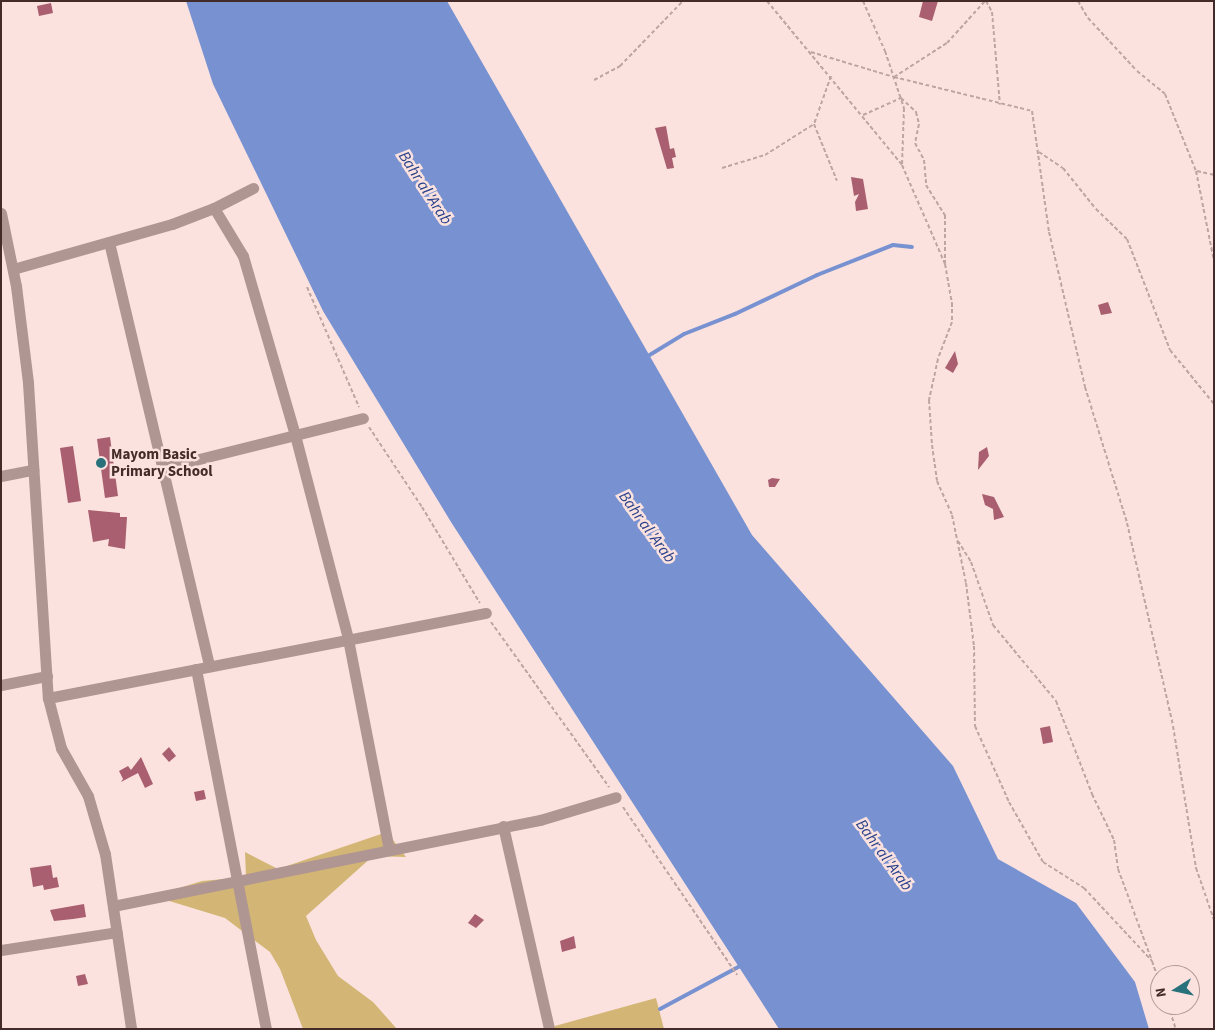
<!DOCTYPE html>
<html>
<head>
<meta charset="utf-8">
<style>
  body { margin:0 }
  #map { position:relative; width:1215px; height:1030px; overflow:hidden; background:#fbe2df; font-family:"Source Sans 3",sans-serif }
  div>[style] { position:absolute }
  .green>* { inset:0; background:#d3b675 }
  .water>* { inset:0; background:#7892d1 }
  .stream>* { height:4px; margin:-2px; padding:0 2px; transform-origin:2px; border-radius:2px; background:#7892d1 }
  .building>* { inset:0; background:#a95f6f }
  .path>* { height:2px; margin-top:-1px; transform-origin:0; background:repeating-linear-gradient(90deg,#bea5a3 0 4px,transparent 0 6.5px) }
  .street>* { height:11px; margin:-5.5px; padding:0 5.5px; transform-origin:5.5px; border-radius:5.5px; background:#b09693 }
  .dots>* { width:14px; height:14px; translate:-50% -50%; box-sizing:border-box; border:2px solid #fbe2df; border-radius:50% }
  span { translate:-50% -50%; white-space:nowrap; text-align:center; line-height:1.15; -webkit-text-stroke:5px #fbe2df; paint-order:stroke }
  .poi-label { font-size:15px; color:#432b29; font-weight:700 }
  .left { translate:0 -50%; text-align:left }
  .water-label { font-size:16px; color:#253f89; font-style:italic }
  .frame { position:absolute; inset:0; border:2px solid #432b29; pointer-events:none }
  .north { position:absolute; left:1150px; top:965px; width:50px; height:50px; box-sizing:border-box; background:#fbe2df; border:1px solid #b19996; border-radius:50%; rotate:260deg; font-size:14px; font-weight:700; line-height:20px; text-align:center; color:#432b29 }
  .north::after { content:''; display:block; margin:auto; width:18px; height:22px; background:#29727b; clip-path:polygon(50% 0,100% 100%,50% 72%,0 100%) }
</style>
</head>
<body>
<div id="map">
  <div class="green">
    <i style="clip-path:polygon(387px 832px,406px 857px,373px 856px,306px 916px,316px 940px,338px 976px,373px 1002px,397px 1029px,303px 1029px,280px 969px,270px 952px,225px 918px,153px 896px,202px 881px,246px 877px,245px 852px,278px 869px)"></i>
    <i style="clip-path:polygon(656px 998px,664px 1029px,544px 1029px)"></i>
  </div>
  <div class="water">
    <i style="clip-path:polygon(186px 1px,447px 1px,752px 535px,953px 766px,998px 859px,1076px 903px,1135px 982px,1149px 1029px,779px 1029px,451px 522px,323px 311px,213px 84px)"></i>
  </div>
  <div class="stream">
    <i style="left:648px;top:356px;width:42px;rotate:-31.4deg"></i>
    <i style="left:684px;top:334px;width:55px;rotate:-21.4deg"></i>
    <i style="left:735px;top:314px;width:91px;rotate:-25.4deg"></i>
    <i style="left:817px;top:275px;width:82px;rotate:-21.5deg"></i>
    <i style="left:893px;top:245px;width:19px;rotate:6deg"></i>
    <i style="left:660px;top:1009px;width:93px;rotate:-28.2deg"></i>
  </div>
  <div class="building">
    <i style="clip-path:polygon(923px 1px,938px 1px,932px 21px,919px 17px)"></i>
    <i style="clip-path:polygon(51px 3px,53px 13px,39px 16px,37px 6px)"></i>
    <i style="clip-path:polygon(666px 126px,670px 149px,674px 148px,676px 157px,672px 158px,674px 168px,667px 169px,655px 128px)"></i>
    <i style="clip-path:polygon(851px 177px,863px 179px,868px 209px,856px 211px,855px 202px,859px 194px,854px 196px)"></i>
    <i style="clip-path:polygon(1108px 302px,1112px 313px,1101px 315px,1098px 305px)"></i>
    <i style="clip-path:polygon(955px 351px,958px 364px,953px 373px,945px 368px)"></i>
    <i style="clip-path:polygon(110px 437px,118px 496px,105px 498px,97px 439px)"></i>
    <i style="clip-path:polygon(73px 446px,81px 501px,68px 503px,60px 448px)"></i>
    <i style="clip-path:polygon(987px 447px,989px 456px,978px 470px,979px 452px)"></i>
    <i style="clip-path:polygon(772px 478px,780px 479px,775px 487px,769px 487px,768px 480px)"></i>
    <i style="clip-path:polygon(982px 494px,994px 497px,1004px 517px,994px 520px,993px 509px,985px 505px)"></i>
    <i style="clip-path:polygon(88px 510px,120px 513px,120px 517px,127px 517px,125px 549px,108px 546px,109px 539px,93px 542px)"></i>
    <i style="clip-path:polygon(1050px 726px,1053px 742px,1043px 744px,1040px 728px)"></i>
    <i style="clip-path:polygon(169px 747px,176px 756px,169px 762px,162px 754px)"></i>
    <i style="clip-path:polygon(141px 757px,153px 784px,145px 788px,138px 773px,121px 782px,123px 779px,119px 771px,128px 766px,131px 770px)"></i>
    <i style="clip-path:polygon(204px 790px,206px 799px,196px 801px,194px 792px)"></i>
    <i style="clip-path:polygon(51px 865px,53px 878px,57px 877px,59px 887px,44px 890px,43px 885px,33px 887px,30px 868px)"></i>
    <i style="clip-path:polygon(84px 904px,86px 917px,73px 919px,54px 921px,50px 910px)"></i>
    <i style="clip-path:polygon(475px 914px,484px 920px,476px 928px,468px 923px)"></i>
    <i style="clip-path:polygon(574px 936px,576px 948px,562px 952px,560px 941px)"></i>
    <i style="clip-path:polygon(85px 974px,88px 984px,78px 986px,76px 976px)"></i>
  </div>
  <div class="path">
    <i style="left:767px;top:1px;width:212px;rotate:50.5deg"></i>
    <i style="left:902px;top:165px;width:108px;rotate:66.5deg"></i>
    <i style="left:945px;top:264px;width:40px;rotate:80deg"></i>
    <i style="left:952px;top:303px;width:19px;rotate:90deg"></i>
    <i style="left:952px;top:322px;width:40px;rotate:111deg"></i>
    <i style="left:938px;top:359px;width:42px;rotate:102.4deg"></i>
    <i style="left:929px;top:400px;width:45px;rotate:86.2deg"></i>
    <i style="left:932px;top:445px;width:36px;rotate:82deg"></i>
    <i style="left:937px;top:481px;width:37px;rotate:66deg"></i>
    <i style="left:952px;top:515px;width:69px;rotate:78.4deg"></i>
    <i style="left:966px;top:583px;width:64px;rotate:82.8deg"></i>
    <i style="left:974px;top:646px;width:80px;rotate:89.3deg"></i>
    <i style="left:975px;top:726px;width:83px;rotate:65.9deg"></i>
    <i style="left:1009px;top:802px;width:69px;rotate:60.5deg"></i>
    <i style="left:1043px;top:862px;width:49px;rotate:32.4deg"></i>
    <i style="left:1084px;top:888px;width:100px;rotate:47deg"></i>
    <i style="left:1152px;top:961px;width:24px;rotate:71deg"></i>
    <i style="left:863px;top:1px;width:55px;rotate:66.3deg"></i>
    <i style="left:885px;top:51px;width:60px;rotate:71.6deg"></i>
    <i style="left:904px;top:108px;width:57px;rotate:92deg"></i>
    <i style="left:986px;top:1px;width:13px;rotate:61deg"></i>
    <i style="left:992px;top:12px;width:93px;rotate:85.1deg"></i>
    <i style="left:1078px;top:1px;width:20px;rotate:60deg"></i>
    <i style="left:1088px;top:18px;width:72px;rotate:47.2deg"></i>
    <i style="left:1137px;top:71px;width:36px;rotate:39deg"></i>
    <i style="left:1165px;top:94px;width:83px;rotate:68.1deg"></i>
    <i style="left:1196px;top:171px;width:92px;rotate:78.7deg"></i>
    <i style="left:811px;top:52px;width:87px;rotate:16.8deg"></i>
    <i style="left:894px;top:77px;width:142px;rotate:13.8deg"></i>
    <i style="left:1032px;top:111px;width:122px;rotate:82deg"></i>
    <i style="left:1049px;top:232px;width:159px;rotate:76.9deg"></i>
    <i style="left:1085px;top:387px;width:142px;rotate:72.8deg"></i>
    <i style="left:1127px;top:523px;width:208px;rotate:77.2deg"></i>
    <i style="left:1173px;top:726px;width:144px;rotate:80.8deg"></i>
    <i style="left:1196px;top:868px;width:55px;rotate:70.9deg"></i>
    <i style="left:831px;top:76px;width:51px;rotate:109.5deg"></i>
    <i style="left:814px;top:124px;width:61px;rotate:68deg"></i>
    <i style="left:894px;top:77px;width:63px;rotate:-32.7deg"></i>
    <i style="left:947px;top:43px;width:57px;rotate:-47.9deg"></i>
    <i style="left:594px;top:80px;width:30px;rotate:-28deg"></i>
    <i style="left:620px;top:66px;width:91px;rotate:-45.9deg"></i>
    <i style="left:863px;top:115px;width:42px;rotate:-24.1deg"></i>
    <i style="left:901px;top:98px;width:21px;rotate:43deg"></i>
    <i style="left:916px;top:112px;width:12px;rotate:76deg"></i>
    <i style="left:919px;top:124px;width:19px;rotate:102deg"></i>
    <i style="left:915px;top:143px;width:19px;rotate:62deg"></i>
    <i style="left:924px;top:160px;width:25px;rotate:85deg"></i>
    <i style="left:926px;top:185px;width:36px;rotate:58deg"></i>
    <i style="left:945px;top:215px;width:48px;rotate:90deg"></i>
    <i style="left:1039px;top:152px;width:29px;rotate:34deg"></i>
    <i style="left:1063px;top:168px;width:53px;rotate:51.2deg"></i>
    <i style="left:1096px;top:209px;width:43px;rotate:44.1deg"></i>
    <i style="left:1127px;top:239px;width:119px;rotate:68.8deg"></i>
    <i style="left:1170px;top:350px;width:70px;rotate:50.8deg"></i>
    <i style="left:722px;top:168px;width:45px;rotate:-16.8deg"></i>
    <i style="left:765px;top:155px;width:58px;rotate:-32.3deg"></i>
    <i style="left:1197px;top:171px;width:17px;rotate:13deg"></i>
    <i style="left:307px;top:287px;width:131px;rotate:66.6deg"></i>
    <i style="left:369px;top:427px;width:96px;rotate:56.5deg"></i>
    <i style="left:422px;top:507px;width:112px;rotate:58.9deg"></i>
    <i style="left:958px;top:541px;width:25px;rotate:58deg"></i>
    <i style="left:971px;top:562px;width:67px;rotate:70.8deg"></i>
    <i style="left:993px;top:625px;width:99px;rotate:50.3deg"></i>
    <i style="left:1056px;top:701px;width:100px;rotate:68.8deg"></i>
    <i style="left:1092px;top:794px;width:51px;rotate:64.4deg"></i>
    <i style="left:1114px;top:840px;width:29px;rotate:82deg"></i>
    <i style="left:1118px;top:869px;width:95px;rotate:69.7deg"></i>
    <i style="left:491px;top:622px;width:203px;rotate:54.4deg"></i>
    <i style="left:623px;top:807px;width:203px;rotate:55.8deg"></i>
    <i style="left:1168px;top:1005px;width:25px;rotate:72deg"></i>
  </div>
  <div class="street">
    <i style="left:214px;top:208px;width:56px;rotate:58.9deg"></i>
    <i style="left:243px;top:256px;width:186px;rotate:73.8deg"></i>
    <i style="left:295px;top:435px;width:211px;rotate:75.4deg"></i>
    <i style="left:348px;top:639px;width:214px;rotate:79deg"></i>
    <i style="left:1px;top:213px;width:75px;rotate:78.4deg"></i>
    <i style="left:16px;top:286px;width:98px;rotate:82.9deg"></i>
    <i style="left:28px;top:383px;width:316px;rotate:86.4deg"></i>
    <i style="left:48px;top:698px;width:52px;rotate:75.4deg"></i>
    <i style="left:61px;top:748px;width:55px;rotate:60.6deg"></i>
    <i style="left:88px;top:796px;width:60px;rotate:73.7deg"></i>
    <i style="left:105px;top:854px;width:177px;rotate:81.5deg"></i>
    <i style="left:109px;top:242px;width:436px;rotate:76.7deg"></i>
    <i style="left:13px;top:269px;width:165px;rotate:-15.8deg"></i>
    <i style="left:172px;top:224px;width:45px;rotate:-20.9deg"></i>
    <i style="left:214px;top:208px;width:44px;rotate:-27.1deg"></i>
    <i style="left:163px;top:468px;width:206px;rotate:-14deg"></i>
    <i style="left:1px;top:476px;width:33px;rotate:-11deg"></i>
    <i style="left:196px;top:669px;width:367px;rotate:79deg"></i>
    <i style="left:1px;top:685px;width:47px;rotate:-11.1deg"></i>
    <i style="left:48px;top:698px;width:446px;rotate:-11deg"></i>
    <i style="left:503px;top:826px;width:207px;rotate:77.2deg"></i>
    <i style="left:113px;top:906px;width:436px;rotate:-11.4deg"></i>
    <i style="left:540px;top:820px;width:79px;rotate:-16.8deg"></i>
    <i style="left:1px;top:950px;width:117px;rotate:-8.8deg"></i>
  </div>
  <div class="dots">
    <i style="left:101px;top:463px;background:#29727b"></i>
  </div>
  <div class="poi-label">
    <span class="left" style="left:111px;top:463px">Mayom Basic<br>Primary School</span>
  </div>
  <div class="water-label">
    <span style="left:425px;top:188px;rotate:57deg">Bahr al 'Arab</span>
    <span style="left:647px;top:527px;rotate:54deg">Bahr al 'Arab</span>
    <span style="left:884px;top:855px;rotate:54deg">Bahr al 'Arab</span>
  </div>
  <div class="frame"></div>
  <div class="north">N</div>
</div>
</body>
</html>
